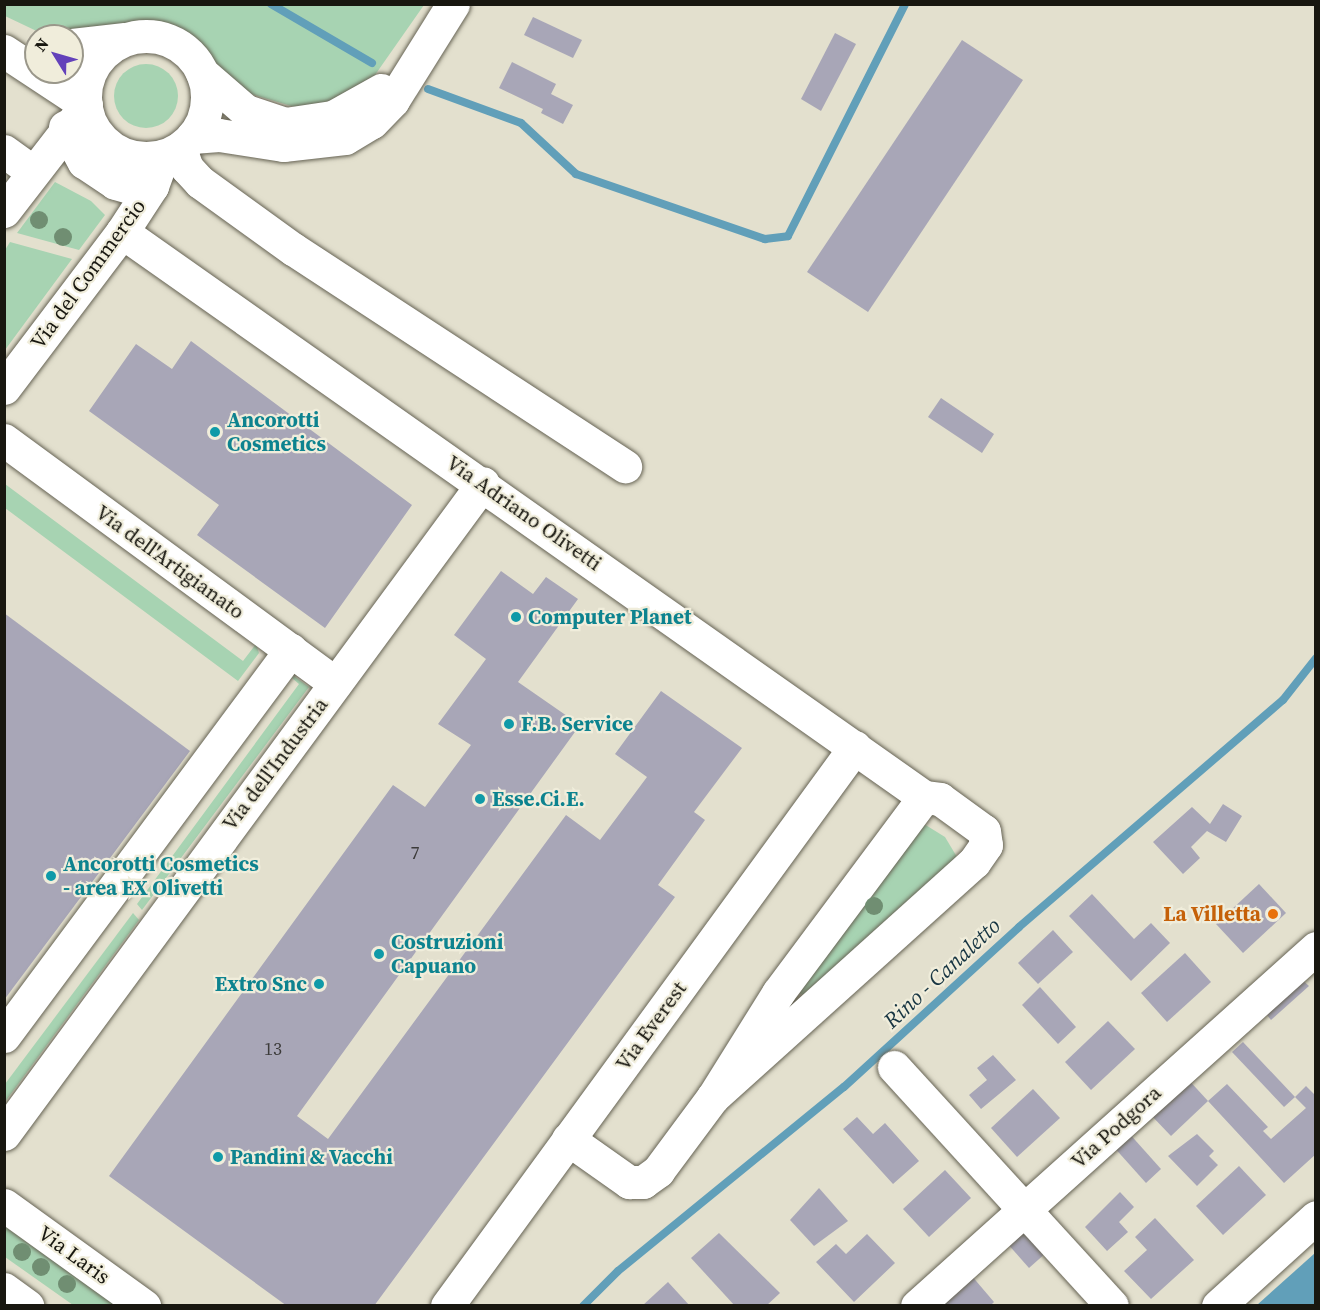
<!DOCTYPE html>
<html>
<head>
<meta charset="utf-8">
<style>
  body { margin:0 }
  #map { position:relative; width:1320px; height:1310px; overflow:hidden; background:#e3e0ce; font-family:"Source Serif 4",serif }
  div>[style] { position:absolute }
  .green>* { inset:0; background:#a7d3b2 }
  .round { border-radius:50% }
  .water>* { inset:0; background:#619fb9 }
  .stream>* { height:8px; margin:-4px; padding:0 4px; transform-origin:4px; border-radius:4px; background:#619fb9 }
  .building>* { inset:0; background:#a8a6b7 }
  .roads { filter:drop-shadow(0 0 2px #666354) drop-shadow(0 0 2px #666354) }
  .minor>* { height:33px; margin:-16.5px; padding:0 16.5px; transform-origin:16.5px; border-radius:16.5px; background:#fff }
  .minor>.ring { margin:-16.5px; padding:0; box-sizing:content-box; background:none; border:33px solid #fff; border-radius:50% }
  .trees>* { width:18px; height:18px; margin:-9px; border-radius:50%; background:#708e72 }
  .dots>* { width:16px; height:16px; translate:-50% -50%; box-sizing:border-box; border:3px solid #f0eddb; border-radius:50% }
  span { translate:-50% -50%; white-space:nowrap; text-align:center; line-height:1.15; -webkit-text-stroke:4.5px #f0eddb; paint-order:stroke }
  .number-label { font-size:18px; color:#3c3b3a }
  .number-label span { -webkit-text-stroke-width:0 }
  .street-label { font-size:21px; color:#181710 }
  .culture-label { font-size:21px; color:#0d838f; font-weight:700 }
  .left { translate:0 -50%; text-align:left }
  .right { translate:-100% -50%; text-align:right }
  .food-label { font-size:21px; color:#c56008; font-weight:700 }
  .water-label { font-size:22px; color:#173542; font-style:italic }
  .frame { position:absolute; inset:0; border:6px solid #181710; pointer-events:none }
  .north { position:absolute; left:24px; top:24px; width:60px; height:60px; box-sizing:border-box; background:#f0eddb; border:2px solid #9a978a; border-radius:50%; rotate:307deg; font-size:16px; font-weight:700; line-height:24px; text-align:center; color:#181710 }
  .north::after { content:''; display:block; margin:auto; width:21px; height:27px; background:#6341ba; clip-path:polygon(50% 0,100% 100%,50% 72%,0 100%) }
</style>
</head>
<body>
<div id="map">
  <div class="green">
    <i style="clip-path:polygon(5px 4px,424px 5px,375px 75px,347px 99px,298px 108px,241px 91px,205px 51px,182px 34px,151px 23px,78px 35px,45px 35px,5px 16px)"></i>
    <i class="round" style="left:114px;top:64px;width:64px;height:64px"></i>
    <i style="clip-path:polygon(55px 182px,91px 201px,105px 215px,79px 250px,17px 233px)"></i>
    <i style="clip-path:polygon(10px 242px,72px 259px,5px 350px,5px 250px)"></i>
    <i style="clip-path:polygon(5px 484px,243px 661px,256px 644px,259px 653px,238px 681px,5px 508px)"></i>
    <i style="clip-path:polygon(294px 676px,309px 687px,142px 910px,137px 904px,299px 684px,292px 678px)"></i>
    <i style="clip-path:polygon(924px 824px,945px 837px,957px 857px,803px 995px,799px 993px,918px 826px)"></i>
    <i style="clip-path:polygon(133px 913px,139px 920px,5px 1102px,5px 1084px)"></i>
    <i style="clip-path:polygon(4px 1226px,116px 1305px,73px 1305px,5px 1257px)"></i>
  </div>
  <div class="water">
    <i style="clip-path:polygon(1315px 1253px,1315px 1305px,1257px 1305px)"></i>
  </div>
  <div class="stream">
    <i style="left:271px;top:4px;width:117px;rotate:30.3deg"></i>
    <i style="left:428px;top:89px;width:99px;rotate:20.1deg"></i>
    <i style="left:521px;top:123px;width:75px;rotate:42.8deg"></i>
    <i style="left:576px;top:174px;width:200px;rotate:19deg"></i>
    <i style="left:765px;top:239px;width:23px;rotate:-7deg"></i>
    <i style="left:788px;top:236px;width:260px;rotate:-63.2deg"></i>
    <i style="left:583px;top:1306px;width:49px;rotate:-45deg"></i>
    <i style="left:618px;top:1271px;width:291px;rotate:-39.2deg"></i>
    <i style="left:844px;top:1087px;width:237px;rotate:-42.4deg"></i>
    <i style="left:1019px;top:927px;width:348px;rotate:-40.7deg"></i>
    <i style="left:1283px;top:700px;width:53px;rotate:-51.8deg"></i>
  </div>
  <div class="building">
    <i style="clip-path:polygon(533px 17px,582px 40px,573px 58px,524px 35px)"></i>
    <i style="clip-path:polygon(835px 33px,856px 44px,821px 111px,801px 99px)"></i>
    <i style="clip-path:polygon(962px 40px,1023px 80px,868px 312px,807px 272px)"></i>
    <i style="clip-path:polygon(512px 62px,556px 84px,551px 94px,573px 105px,563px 124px,541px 113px,543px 109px,499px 88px)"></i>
    <i style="clip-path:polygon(191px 341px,412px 505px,325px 628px,197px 535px,219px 505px,89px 411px,136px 344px,172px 369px)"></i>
    <i style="clip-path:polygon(941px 398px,994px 434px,982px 453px,928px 417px)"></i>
    <i style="clip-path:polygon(501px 571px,533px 594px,546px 577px,578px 599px,518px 682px,580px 725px,297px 1116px,328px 1139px,566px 815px,600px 840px,647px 777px,615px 754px,661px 691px,742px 748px,694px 812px,705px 820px,658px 885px,675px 897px,374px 1306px,287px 1306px,109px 1176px,393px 785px,425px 807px,471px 745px,438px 724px,486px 659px,454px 635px)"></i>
    <i style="clip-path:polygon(4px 613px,190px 751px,4px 1000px)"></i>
    <i style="clip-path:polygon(1223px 804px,1242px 816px,1226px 842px,1207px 831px,1191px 847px,1200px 858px,1183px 874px,1153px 842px,1192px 807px,1210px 824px)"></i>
    <i style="clip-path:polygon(1259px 884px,1286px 913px,1243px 953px,1216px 924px)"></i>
    <i style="clip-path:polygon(1092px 894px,1134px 939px,1151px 923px,1170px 943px,1131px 981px,1069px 916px)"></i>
    <i style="clip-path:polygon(1053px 930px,1073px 952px,1038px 984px,1018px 963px)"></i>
    <i style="clip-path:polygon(1185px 953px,1211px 982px,1167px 1022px,1141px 993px)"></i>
    <i style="clip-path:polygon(1299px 977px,1309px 986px,1271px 1020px,1262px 1009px)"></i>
    <i style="clip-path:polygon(1040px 987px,1076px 1027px,1058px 1044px,1022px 1005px)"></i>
    <i style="clip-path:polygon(1108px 1021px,1135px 1049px,1091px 1090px,1065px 1062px)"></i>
    <i style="clip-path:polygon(1243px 1042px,1295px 1097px,1284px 1107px,1232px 1052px)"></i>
    <i style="clip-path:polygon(993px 1055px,1016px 1080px,981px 1109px,969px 1095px,987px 1080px,977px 1068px)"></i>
    <i style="clip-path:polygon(1186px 1077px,1208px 1101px,1171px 1136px,1149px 1113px)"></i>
    <i style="clip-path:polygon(1227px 1084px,1268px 1127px,1263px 1131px,1271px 1139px,1306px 1108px,1295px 1097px,1306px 1086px,1316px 1096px,1316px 1154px,1284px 1183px,1208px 1101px)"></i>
    <i style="clip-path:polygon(1033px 1089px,1060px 1118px,1017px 1157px,991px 1128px)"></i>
    <i style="clip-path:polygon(857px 1117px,873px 1134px,885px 1123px,919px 1161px,893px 1184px,843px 1129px)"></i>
    <i style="clip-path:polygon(1127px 1131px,1161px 1169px,1146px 1183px,1112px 1145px)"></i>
    <i style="clip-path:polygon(1197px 1134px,1214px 1151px,1209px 1156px,1218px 1165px,1197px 1186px,1168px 1156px)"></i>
    <i style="clip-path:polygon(1239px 1166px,1266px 1195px,1223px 1235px,1196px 1206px)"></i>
    <i style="clip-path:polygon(945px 1170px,971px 1198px,929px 1237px,903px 1209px)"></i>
    <i style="clip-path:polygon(819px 1188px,848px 1221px,814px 1246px,790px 1220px)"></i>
    <i style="clip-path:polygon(1120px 1192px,1134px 1207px,1119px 1222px,1128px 1232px,1107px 1251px,1085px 1227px)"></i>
    <i style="clip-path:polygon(1155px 1218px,1194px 1260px,1151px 1299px,1124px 1271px,1147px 1250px,1135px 1237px)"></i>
    <i style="clip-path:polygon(1024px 1226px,1047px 1252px,1029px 1268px,1006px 1242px)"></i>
    <i style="clip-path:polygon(719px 1233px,780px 1293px,766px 1306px,735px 1306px,691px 1258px)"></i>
    <i style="clip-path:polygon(867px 1234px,895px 1263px,854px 1302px,816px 1262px,836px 1244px,846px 1254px)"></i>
    <i style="clip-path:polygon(971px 1275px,994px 1302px,990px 1306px,936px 1306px)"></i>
    <i style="clip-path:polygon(668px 1282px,690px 1306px,642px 1306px)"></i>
  </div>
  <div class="roads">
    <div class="minor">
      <i class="ring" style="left:85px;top:36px;width:89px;height:89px"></i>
      <i style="left:72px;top:45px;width:51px;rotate:-6.7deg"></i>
      <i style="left:4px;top:51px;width:98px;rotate:33.4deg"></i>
      <i style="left:86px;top:105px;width:134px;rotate:127.7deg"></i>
      <i style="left:202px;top:73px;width:58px;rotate:40.8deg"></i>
      <i style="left:246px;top:111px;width:41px;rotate:18.4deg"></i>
      <i style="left:285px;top:124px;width:49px;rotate:-8.3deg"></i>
      <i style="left:333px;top:117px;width:55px;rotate:-29.4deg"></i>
      <i style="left:65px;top:127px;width:40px;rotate:62deg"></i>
      <i style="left:84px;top:162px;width:37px;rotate:34deg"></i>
      <i style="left:115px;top:183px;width:19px;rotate:16deg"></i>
      <i style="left:133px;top:188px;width:19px;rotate:-6deg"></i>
      <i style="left:192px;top:137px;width:27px;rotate:-4deg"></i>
      <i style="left:219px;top:135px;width:65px;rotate:8.9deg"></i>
      <i style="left:283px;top:145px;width:62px;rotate:-6.4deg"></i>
      <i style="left:345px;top:138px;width:31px;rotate:-31deg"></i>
      <i style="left:372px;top:122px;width:30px;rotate:-46deg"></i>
      <i style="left:393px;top:100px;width:113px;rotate:-58deg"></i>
      <i style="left:180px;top:148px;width:21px;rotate:71deg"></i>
      <i style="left:187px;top:168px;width:19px;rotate:47deg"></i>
      <i style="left:200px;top:182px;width:115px;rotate:35.8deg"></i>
      <i style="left:293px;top:249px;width:397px;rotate:33.2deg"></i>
      <i style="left:4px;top:151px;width:36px;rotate:36deg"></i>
      <i style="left:122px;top:232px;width:981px;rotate:35.16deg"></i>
      <i style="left:924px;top:797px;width:16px;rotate:7deg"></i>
      <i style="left:940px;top:799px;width:54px;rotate:36deg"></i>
      <i style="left:984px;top:831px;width:14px;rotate:82deg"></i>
      <i style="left:986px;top:845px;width:21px;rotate:125deg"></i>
      <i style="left:974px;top:862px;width:351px;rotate:138deg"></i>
      <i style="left:4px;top:388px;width:196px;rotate:-52.9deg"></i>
      <i style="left:122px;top:232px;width:55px;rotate:-56.9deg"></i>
      <i style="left:152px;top:186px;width:32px;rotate:-70deg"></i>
      <i style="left:4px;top:440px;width:411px;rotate:36.3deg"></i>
      <i style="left:4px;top:1036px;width:481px;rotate:-53.4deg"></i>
      <i style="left:894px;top:1067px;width:323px;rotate:47.6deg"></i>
      <i style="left:4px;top:1134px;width:808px;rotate:-53.65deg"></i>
      <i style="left:568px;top:1139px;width:75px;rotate:35.2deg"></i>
      <i style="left:629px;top:1182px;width:14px"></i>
      <i style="left:643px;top:1182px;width:19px;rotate:-36deg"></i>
      <i style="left:658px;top:1171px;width:92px;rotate:-53.4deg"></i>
      <i style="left:713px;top:1097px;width:123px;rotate:-58deg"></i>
      <i style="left:778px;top:993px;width:244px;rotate:-53.3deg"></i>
      <i style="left:4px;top:1205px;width:173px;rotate:35.8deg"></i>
      <i style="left:4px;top:1289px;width:29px;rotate:36deg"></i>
      <i style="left:447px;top:1306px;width:692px;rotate:-53.88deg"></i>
      <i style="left:917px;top:1306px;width:536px;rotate:-41.9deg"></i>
      <i style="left:1218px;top:1306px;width:132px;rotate:-42.2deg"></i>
    </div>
  </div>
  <div class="trees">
    <i style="left:39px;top:220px"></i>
    <i style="left:63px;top:237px"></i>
    <i style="left:874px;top:906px"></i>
    <i style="left:22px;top:1252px"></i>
    <i style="left:41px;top:1267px"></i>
    <i style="left:67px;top:1284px"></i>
  </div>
  <div class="dots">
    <i style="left:215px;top:432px;background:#0f9aa8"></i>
    <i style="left:516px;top:617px;background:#0f9aa8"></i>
    <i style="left:509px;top:724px;background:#0f9aa8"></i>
    <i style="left:480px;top:799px;background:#0f9aa8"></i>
    <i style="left:51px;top:876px;background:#0f9aa8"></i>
    <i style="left:1273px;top:914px;background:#e8710a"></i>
    <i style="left:379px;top:954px;background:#0f9aa8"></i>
    <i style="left:319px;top:984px;background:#0f9aa8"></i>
    <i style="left:218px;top:1157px;background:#0f9aa8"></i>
  </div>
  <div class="number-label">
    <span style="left:415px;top:853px">7</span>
    <span style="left:273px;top:1049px">13</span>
  </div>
  <div class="street-label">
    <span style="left:88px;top:274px;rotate:-54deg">Via del Commercio</span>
    <span style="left:524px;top:513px;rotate:35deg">Via Adriano Olivetti</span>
    <span style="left:170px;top:562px;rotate:36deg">Via dell'Artigianato</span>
    <span style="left:275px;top:764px;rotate:-53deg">Via dell'Industria</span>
    <span style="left:651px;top:1026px;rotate:-54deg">Via Everest</span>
    <span style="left:1116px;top:1127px;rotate:-42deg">Via Podgora</span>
    <span style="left:74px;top:1255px;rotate:36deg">Via Laris</span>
  </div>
  <div class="culture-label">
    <span class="left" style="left:227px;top:432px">Ancorotti<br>Cosmetics</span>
    <span class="left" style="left:528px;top:617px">Computer Planet</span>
    <span class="left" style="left:521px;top:724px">F.B. Service</span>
    <span class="left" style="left:492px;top:799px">Esse.Ci.E.</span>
    <span class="left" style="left:63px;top:876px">Ancorotti Cosmetics<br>- area EX Olivetti</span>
    <span class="left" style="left:391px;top:954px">Costruzioni<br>Capuano</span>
    <span class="right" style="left:307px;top:984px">Extro Snc</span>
    <span class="left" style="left:230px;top:1157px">Pandini &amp; Vacchi</span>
  </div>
  <div class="food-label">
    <span class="right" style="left:1261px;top:914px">La Villetta</span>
  </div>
  <div class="water-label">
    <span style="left:942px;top:973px;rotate:-43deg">Rino - Canaletto</span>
  </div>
  <div class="frame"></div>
  <div class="north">N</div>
</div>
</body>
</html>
